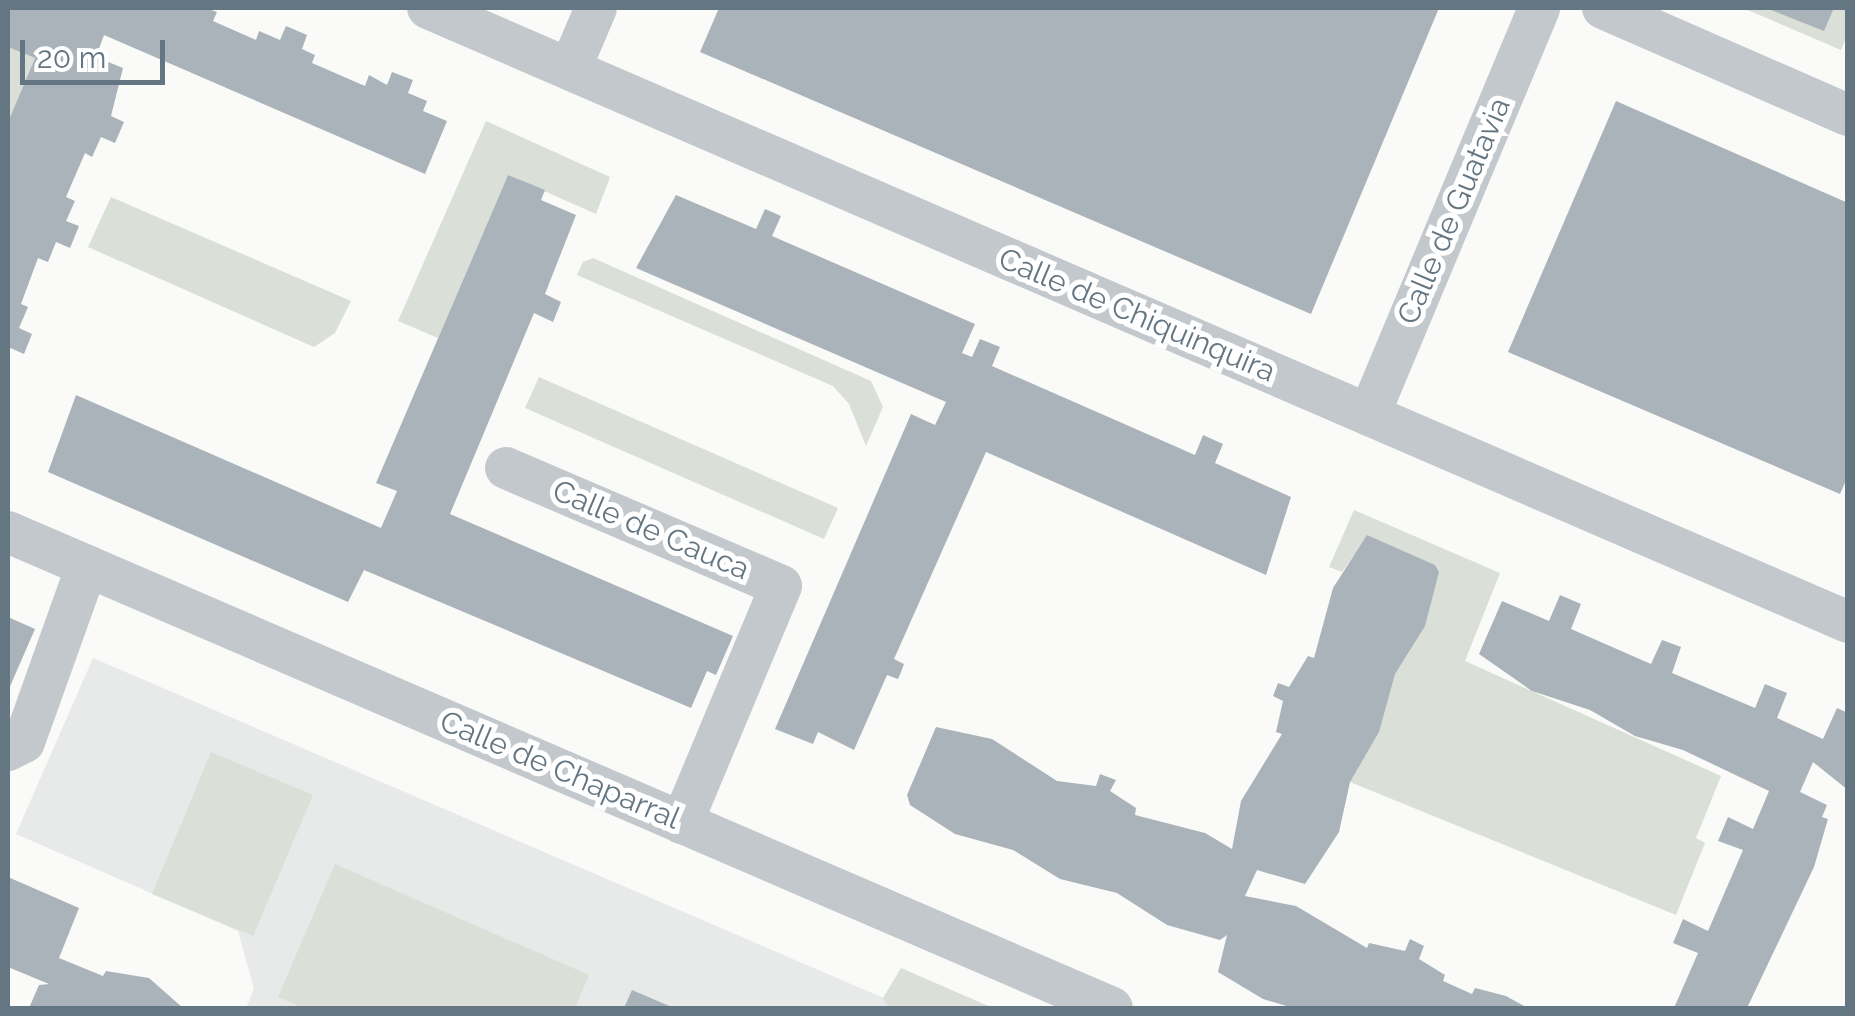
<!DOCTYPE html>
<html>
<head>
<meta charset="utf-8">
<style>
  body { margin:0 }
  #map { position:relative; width:1855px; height:1016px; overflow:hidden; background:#fafaf8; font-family:Raleway,sans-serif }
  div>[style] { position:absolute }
  .built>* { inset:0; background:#e8e9e9 }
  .green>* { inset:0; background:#dadfd7 }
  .building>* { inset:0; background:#aab3b9 }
  .street>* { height:42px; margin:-21px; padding:0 21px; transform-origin:21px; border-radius:21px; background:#c3c8cc }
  span { translate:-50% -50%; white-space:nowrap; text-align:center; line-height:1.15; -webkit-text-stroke:10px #fff; paint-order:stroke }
  .street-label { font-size:30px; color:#657683 }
  .frame { position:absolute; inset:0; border:10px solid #657683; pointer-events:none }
  .scale { position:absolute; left:20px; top:40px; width:145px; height:45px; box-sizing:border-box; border:5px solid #657683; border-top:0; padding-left:12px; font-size:30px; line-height:35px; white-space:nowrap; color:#657683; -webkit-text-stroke:8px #fff; paint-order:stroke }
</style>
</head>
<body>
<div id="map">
  <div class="built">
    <i style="clip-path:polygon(93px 658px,907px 1008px,246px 1008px,254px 989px,238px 931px,16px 834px)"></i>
  </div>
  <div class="green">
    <i style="clip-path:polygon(1743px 8px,1769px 8px,1824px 30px,1834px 8px,1847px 8px,1847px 35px,1841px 50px)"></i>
    <i style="clip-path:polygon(8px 47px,35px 58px,8px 122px)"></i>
    <i style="clip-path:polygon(486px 121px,610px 177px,596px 214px,508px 175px,438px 338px,398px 321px)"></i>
    <i style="clip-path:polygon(111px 197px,351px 301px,335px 333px,314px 347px,88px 247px)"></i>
    <i style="clip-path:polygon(593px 258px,871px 381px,883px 407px,866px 446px,849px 404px,833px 386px,577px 275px,583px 262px)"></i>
    <i style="clip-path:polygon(539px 377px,838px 508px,824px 539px,525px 408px)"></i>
    <i style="clip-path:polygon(1354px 510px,1500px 573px,1465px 661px,1721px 776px,1696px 838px,1705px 843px,1676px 915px,1350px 782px,1434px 565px,1368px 536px,1342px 572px,1329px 567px)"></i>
    <i style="clip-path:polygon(211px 752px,313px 795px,253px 936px,152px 894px)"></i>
    <i style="clip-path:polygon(335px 864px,589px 975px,575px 1008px,304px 1008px,278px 997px)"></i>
    <i style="clip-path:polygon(901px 968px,993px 1008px,889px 1008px,883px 998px)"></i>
  </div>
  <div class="building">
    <i style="clip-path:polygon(8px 8px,206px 8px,217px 12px,213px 21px,256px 40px,259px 31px,280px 40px,286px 26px,307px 35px,302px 49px,315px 55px,312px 63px,365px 86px,369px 75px,387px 85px,392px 72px,413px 80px,408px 93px,427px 101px,423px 111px,447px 121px,425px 174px,104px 35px,96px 57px,123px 68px,111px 116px,124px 122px,115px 143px,101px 137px,92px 157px,85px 153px,66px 197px,75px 201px,66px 221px,79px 226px,70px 248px,56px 242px,48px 262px,38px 258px,21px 304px,28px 307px,19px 328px,32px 334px,24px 354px,8px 347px,8px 122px,35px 58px,8px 47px)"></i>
    <i style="clip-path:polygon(719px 8px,1439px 8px,1311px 314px,700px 52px)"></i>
    <i style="clip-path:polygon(1766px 8px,1834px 8px,1824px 31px)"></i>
    <i style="clip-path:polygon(1616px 101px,1848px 203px,1848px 476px,1840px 494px,1508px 352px)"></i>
    <i style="clip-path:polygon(508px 175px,545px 190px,541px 200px,576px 215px,545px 294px,561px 302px,553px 322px,534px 313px,450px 514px,733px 636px,716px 675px,707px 671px,691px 708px,364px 570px,348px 602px,48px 472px,76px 395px,381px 528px,397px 491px,376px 483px)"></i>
    <i style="clip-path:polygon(676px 195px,756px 229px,765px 209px,781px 216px,772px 236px,975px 324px,962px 353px,972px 357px,980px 339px,1000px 347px,992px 366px,1195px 455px,1203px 435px,1223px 444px,1215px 463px,1291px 497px,1266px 575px,986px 452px,894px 659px,904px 664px,901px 672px,898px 679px,887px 675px,854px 750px,818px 732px,813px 744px,775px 729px,911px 414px,935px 425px,946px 402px,636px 268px)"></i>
    <i style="clip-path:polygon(1367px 535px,1435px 565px,1439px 572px,1425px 626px,1395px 674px,1379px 732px,1350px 782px,1339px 832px,1305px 884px,1257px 870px,1245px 896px,1296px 906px,1367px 948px,1369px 943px,1405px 951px,1410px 939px,1424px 946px,1419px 959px,1445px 975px,1443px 981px,1472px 994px,1475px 988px,1506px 996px,1528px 1008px,1293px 1008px,1263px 999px,1218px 972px,1227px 935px,1220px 940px,1167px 925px,1117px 893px,1060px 879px,1013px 850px,955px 834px,910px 805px,907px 795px,936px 727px,992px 739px,1057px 781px,1096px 786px,1100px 774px,1116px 780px,1110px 791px,1136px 808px,1135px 815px,1205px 833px,1232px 849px,1241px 801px,1282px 734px,1276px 732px,1283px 701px,1273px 696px,1278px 683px,1289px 687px,1308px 656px,1314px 658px,1333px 588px)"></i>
    <i style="clip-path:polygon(1560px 595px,1581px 604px,1571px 629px,1651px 664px,1662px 640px,1681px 647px,1672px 673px,1755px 708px,1765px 684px,1787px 693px,1777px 718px,1823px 739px,1837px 708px,1848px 713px,1848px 790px,1813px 762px,1800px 792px,1827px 805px,1822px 817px,1828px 819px,1814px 867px,1747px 1008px,1674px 1008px,1698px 953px,1673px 943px,1683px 919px,1708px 931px,1743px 850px,1718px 841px,1728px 817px,1753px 829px,1769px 791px,1683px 750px,1635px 736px,1590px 710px,1532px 691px,1479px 654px,1502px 601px,1549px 621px)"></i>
    <i style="clip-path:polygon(8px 617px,35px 629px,8px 691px)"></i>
    <i style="clip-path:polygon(8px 877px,79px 908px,59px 958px,103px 976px,106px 971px,149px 978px,183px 1008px,29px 1008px,39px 985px,49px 984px,8px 967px)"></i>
    <i style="clip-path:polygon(632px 990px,674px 1008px,624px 1008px)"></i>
  </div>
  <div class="street">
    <i style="left:428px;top:8px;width:1547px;rotate:23.38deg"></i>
    <i style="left:1603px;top:8px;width:267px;rotate:23.6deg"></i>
    <i style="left:570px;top:69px;width:66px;rotate:-66.9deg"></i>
    <i style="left:1369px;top:415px;width:441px;rotate:-67.3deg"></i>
    <i style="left:506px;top:468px;width:299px;rotate:23.2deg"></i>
    <i style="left:781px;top:586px;width:257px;rotate:112.7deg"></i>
    <i style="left:8px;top:532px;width:1202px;rotate:23.32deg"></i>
    <i style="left:8px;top:750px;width:18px;rotate:-27deg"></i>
    <i style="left:24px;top:742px;width:187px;rotate:-70.3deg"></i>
  </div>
  <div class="street-label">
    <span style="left:1454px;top:211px;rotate:-67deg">Calle de Guatavia</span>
    <span style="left:1137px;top:315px;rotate:23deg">Calle de Chiquinquira</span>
    <span style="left:651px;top:530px;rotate:23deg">Calle de Cauca</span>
    <span style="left:560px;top:770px;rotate:23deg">Calle de Chaparral</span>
  </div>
  <div class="frame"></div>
  <div class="scale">20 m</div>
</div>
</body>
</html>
